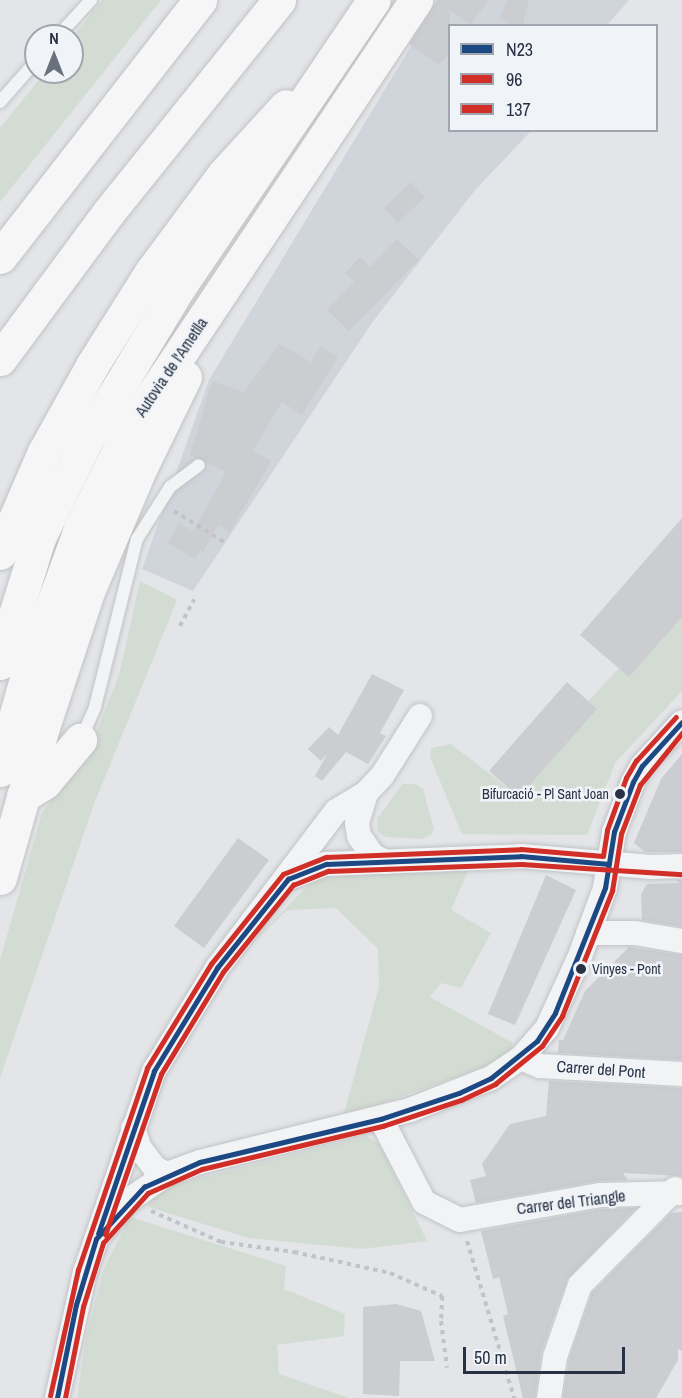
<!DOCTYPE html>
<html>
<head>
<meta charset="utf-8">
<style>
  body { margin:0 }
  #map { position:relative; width:682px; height:1398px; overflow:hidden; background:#e3e5e8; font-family:"Archivo Narrow",sans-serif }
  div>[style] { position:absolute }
  .built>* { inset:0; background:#d0d5dc }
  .green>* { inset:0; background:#d3dcd2 }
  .building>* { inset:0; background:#cbcdd1 }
  .path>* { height:4px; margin-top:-2px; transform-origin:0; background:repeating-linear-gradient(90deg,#c1c3c8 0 4.5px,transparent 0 9px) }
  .roads { filter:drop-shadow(0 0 2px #c1c3c6) drop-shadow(0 0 2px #c1c3c6) }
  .lane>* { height:12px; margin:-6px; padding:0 6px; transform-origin:6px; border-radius:6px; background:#f2f3f4 }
  .street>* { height:24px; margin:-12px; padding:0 12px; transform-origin:12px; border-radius:12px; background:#f2f3f4 }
  .highway>* { height:33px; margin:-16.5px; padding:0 16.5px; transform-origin:16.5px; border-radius:16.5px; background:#f6f6f7 }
  .bus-1>* { height:4.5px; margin:-2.25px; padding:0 2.25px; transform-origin:2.25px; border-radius:2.25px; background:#1c4883 }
  .bus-2>* { height:4.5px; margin:-2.25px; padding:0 2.25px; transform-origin:2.25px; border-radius:2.25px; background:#d02e26 }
  .bus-3>* { height:4.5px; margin:-2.25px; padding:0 2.25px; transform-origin:2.25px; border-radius:2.25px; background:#d02e26 }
  .dots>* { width:16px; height:16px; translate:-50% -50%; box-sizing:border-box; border:3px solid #f0f3f8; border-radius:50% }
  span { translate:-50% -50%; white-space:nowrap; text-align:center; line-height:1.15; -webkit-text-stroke:5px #f0f3f8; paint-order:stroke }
  .bus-label { font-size:14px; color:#273244 }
  .right { translate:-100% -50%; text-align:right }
  .left { translate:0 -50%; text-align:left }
  .street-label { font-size:16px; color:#273244 }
  .legend { position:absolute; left:448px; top:24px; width:210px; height:108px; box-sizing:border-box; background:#f0f3f8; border:2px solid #a0a6b0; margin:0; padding:8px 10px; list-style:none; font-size:18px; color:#273244 }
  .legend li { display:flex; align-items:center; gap:12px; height:30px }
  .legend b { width:30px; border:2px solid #a0a6b0 }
  .north { position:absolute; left:24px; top:24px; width:60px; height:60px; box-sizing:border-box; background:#f0f3f8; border:2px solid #a0a6b0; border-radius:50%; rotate:0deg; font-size:16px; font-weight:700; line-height:24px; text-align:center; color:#273244 }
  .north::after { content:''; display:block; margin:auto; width:21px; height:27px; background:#69717d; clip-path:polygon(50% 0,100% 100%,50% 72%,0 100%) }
  .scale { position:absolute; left:463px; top:1347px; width:162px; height:27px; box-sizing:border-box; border:3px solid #273244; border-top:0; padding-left:8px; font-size:18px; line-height:21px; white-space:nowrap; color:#273244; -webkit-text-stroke:4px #f0f3f8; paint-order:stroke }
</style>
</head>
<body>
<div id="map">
  <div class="built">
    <i style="clip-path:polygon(439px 0,629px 0,607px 25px,450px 26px,450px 130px,531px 131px,476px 189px,374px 320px,193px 591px,142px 569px,209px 380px)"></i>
  </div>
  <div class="green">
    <i style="clip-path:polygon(102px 0,161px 0,0 202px,0 128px,45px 72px,72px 72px,72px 38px)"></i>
    <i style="clip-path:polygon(140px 581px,177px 600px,94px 804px,0 1078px,0 960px,42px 813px,89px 751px,119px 675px)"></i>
    <i style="clip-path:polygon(682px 600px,682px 691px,615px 763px,587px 835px,462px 834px,430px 757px,431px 748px,451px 744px,508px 788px)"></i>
    <i style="clip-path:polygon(402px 784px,415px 784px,423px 789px,434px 829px,431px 835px,422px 839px,386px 837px,378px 832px,377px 819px)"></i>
    <i style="clip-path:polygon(469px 869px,451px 910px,491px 933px,461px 988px,441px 983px,430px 997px,513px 1043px,506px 1059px,381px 1104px,344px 1113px,379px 987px,378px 949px,336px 908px,287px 910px,245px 951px,315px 878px)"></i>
    <i style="clip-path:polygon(366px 1136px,379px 1144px,427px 1241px,362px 1249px,249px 1238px,148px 1207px,156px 1189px)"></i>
    <i style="clip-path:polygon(130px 1217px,286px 1266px,284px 1289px,345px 1314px,344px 1336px,277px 1345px,279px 1374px,349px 1398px,77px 1398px,86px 1337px,104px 1268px)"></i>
  </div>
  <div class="building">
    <i style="clip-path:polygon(437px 0,489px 0,470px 25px,450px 10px,450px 52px,439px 65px,409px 44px)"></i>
    <i style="clip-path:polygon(507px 0,529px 0,523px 26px,512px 26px,500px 18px)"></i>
    <i style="clip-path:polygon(411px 182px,425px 197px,398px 223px,384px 208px)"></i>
    <i style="clip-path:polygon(397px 239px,419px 260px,349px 331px,327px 310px,354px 282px,345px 273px,360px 257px,370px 267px)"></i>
    <i style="clip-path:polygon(279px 344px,311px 362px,321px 346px,338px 357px,302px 415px,282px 402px,253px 451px,271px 461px,230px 532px,218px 525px,203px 552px,200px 550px,195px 559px,168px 543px,179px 523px,193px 531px,224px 476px,224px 471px,190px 455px,212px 381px,244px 392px)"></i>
    <i style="clip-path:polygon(682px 518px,682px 617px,629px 677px,580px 635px)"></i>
    <i style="clip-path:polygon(372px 674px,404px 690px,380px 733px,386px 736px,368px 764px,346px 752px,322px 781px,315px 776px,327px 754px,321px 761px,308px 749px,329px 727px,338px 735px)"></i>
    <i style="clip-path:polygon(567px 682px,597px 709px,519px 797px,489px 771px)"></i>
    <i style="clip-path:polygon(682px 754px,682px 852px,645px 852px,634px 843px,661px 779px)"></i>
    <i style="clip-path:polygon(238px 838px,269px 860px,204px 948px,174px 926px)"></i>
    <i style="clip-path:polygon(546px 875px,576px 890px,515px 1025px,488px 1014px)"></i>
    <i style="clip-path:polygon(676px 880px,682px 880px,682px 927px,642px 920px,641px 894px,647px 884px,679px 883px)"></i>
    <i style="clip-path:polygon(629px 947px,682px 955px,682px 1060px,558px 1053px,559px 1040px,563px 1040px,585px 991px)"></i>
    <i style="clip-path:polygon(549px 1081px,682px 1088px,682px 1176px,623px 1173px,628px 1180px,599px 1181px,476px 1203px,470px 1180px,486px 1176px,482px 1164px,510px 1124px,546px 1116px)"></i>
    <i style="clip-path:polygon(636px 1208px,567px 1280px,541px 1353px,535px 1398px,523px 1398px,503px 1316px,508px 1314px,499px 1277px,493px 1279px,481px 1231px,602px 1209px)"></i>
    <i style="clip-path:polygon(682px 1212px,682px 1351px,678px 1349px,678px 1360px,656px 1398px,563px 1398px,569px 1360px,592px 1293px,671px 1213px)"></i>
    <i style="clip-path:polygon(396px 1304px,421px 1311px,435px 1361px,400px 1361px,399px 1396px,363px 1394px,363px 1307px)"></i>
  </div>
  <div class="path">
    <i style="left:174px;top:511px;width:59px;rotate:31.8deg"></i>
    <i style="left:180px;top:626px;width:30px;rotate:-62deg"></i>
    <i style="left:151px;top:1211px;width:77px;rotate:23.9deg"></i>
    <i style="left:221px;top:1242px;width:74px;rotate:7.8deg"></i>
    <i style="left:294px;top:1252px;width:98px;rotate:12.3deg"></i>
    <i style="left:390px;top:1273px;width:57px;rotate:23.9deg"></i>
    <i style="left:442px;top:1296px;width:25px;rotate:92deg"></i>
    <i style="left:441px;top:1321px;width:47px;rotate:82.7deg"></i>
    <i style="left:467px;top:1241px;width:164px;rotate:73.3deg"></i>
  </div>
  <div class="roads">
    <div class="lane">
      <i style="left:58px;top:36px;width:49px;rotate:-47.5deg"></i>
      <i style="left:0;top:102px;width:55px;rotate:-48.7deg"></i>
      <i style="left:81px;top:739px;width:35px;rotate:-66deg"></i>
      <i style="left:95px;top:707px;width:173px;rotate:-76deg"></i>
      <i style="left:137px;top:539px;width:62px;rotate:-57.6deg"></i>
      <i style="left:170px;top:487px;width:36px;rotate:-37deg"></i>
    </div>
    <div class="street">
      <i style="left:366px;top:793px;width:31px;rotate:107deg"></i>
      <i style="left:357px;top:823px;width:13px;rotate:81deg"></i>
      <i style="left:359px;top:836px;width:24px;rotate:55deg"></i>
      <i style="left:373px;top:856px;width:14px;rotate:25deg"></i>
      <i style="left:289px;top:878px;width:40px;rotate:-21deg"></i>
      <i style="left:326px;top:864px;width:195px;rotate:-2.3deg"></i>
      <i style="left:521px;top:856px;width:131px;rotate:4.8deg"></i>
      <i style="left:652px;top:867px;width:30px;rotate:-2deg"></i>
      <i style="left:588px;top:933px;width:47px"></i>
      <i style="left:635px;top:933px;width:48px;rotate:9.7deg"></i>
      <i style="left:521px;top:1058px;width:21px;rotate:23deg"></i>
      <i style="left:540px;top:1066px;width:142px;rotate:3.2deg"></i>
      <i style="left:381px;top:1119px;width:93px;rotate:62.6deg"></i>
      <i style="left:424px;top:1202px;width:40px;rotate:26.6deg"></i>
      <i style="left:460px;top:1220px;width:143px;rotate:-10.1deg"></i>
      <i style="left:601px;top:1195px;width:81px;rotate:-1.4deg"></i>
      <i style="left:133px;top:1128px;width:20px;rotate:72deg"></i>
      <i style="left:139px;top:1147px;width:26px;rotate:53deg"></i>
      <i style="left:155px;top:1168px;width:13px;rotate:27deg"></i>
      <i style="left:96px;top:1239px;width:51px;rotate:-49.8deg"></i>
      <i style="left:129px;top:1200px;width:46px;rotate:-34.4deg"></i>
      <i style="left:167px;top:1174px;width:35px;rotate:-20deg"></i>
      <i style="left:200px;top:1162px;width:216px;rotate:-13.9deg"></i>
      <i style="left:410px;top:1110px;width:87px;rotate:-21.6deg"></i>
      <i style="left:491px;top:1078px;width:36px;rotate:-34deg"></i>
      <i style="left:521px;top:1058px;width:40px;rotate:-49deg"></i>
      <i style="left:547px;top:1028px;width:79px;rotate:-65.4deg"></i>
      <i style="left:580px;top:956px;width:72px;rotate:-69.8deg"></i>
      <i style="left:605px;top:888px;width:57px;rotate:-80.9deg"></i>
      <i style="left:614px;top:832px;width:53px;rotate:-69.2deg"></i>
      <i style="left:633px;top:782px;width:18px;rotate:-61deg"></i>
      <i style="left:642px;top:766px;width:59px;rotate:-47.7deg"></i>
      <i style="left:57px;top:1398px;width:129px;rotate:-77.5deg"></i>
      <i style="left:85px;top:1272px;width:213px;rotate:-71.1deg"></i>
      <i style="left:154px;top:1071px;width:121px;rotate:-58.5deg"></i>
      <i style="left:217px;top:968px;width:197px;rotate:-52.8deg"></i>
      <i style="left:336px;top:811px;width:35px;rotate:-31deg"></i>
      <i style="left:366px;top:793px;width:23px;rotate:-47deg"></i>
      <i style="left:382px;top:776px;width:71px;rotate:-57.7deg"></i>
      <i style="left:549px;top:1398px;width:41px;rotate:-81.7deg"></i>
      <i style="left:555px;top:1357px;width:76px;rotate:-70.9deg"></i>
      <i style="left:580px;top:1285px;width:135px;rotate:-45.3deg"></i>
    </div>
    <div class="highway">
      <i style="left:0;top:257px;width:326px;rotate:-52.1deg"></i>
      <i style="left:0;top:359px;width:182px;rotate:-53.5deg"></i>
      <i style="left:108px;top:213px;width:273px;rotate:-51.2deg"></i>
      <i style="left:0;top:553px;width:110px;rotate:-66.5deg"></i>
      <i style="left:44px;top:452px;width:101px;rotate:-60.9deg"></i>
      <i style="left:93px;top:364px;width:109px;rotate:-57.8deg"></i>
      <i style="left:151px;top:272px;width:121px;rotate:-53.4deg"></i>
      <i style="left:223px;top:175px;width:93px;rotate:-47.6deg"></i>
      <i style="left:0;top:663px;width:131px;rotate:-72.7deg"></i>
      <i style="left:39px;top:538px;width:108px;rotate:-64.1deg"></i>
      <i style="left:86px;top:441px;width:178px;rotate:-58.8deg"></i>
      <i style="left:178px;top:289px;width:349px;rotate:-55.9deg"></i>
      <i style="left:0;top:770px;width:102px;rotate:-74.1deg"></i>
      <i style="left:28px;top:672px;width:152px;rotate:-70deg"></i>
      <i style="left:80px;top:529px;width:107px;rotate:-63.9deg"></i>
      <i style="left:127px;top:433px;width:521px;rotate:-56.28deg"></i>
      <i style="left:23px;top:796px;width:26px;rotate:-32deg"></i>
      <i style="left:45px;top:782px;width:55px;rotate:-50.2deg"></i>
      <i style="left:0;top:878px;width:157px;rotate:-74.1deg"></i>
      <i style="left:43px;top:727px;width:145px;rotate:-71.6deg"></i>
      <i style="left:89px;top:589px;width:135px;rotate:-66.9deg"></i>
      <i style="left:142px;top:465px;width:98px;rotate:-64deg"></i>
    </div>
  </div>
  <div class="bus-1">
    <i style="left:98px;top:1234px;width:172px;rotate:-71deg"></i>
    <i style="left:154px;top:1071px;width:121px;rotate:-58.5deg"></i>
    <i style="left:217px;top:968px;width:114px;rotate:-51.4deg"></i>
    <i style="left:288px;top:879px;width:41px;rotate:-21.5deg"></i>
    <i style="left:326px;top:864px;width:195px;rotate:-2.3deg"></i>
    <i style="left:521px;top:856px;width:88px;rotate:5.2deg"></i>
    <i style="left:57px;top:1398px;width:95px;rotate:-78.5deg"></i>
    <i style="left:76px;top:1305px;width:69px;rotate:-73.1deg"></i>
    <i style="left:96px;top:1239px;width:71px;rotate:-47.3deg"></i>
    <i style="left:144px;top:1187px;width:61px;rotate:-24.1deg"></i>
    <i style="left:200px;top:1162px;width:186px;rotate:-13.4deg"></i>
    <i style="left:381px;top:1119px;width:82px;rotate:-18.4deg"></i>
    <i style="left:459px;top:1093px;width:35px;rotate:-25deg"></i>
    <i style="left:491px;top:1078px;width:59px;rotate:-38.8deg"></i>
    <i style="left:537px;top:1041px;width:33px;rotate:-57deg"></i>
    <i style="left:555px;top:1013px;width:135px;rotate:-68.2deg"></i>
    <i style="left:605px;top:888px;width:57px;rotate:-80.9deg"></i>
    <i style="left:614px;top:832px;width:53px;rotate:-69.2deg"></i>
    <i style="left:633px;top:782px;width:18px;rotate:-61deg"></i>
    <i style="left:642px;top:766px;width:59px;rotate:-47.7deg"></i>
  </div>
  <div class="bus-2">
    <i style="left:105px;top:1235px;width:170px;rotate:-70.8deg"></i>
    <i style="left:161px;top:1074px;width:119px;rotate:-58.7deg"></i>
    <i style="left:223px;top:972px;width:112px;rotate:-51.2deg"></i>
    <i style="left:293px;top:885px;width:38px;rotate:-22deg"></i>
    <i style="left:328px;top:871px;width:193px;rotate:-2.1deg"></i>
    <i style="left:521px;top:864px;width:161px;rotate:3.6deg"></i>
    <i style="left:65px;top:1398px;width:93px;rotate:-78.8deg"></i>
    <i style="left:83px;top:1307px;width:67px;rotate:-72.6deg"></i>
    <i style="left:103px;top:1243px;width:67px;rotate:-48deg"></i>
    <i style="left:148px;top:1193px;width:59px;rotate:-24deg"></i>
    <i style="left:202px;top:1169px;width:186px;rotate:-13.4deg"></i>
    <i style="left:383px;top:1126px;width:82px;rotate:-18.4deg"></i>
    <i style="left:461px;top:1100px;width:38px;rotate:-25deg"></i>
    <i style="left:495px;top:1084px;width:60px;rotate:-39deg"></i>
    <i style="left:542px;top:1046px;width:36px;rotate:-56deg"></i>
    <i style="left:562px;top:1016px;width:135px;rotate:-68.2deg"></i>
    <i style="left:612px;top:891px;width:58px;rotate:-81deg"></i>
    <i style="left:621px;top:834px;width:53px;rotate:-68.8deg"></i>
    <i style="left:640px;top:785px;width:67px;rotate:-51.1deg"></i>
  </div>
  <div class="bus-3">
    <i style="left:50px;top:1396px;width:129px;rotate:-77.5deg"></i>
    <i style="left:78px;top:1270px;width:213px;rotate:-71.1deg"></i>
    <i style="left:147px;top:1068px;width:122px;rotate:-58.4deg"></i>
    <i style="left:211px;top:964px;width:115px;rotate:-51.3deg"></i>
    <i style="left:283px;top:874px;width:46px;rotate:-21.6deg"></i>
    <i style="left:326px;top:857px;width:195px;rotate:-2.3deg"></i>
    <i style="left:521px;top:849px;width:82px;rotate:4.9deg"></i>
    <i style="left:603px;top:856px;width:26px;rotate:-81deg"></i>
    <i style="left:607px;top:830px;width:55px;rotate:-69.9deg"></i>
    <i style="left:626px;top:778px;width:20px;rotate:-60deg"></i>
    <i style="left:636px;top:761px;width:59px;rotate:-47.7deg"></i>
  </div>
  <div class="dots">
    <i style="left:620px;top:794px;background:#273244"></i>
    <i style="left:581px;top:969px;background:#273244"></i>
  </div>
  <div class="bus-label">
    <span class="right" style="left:609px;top:794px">Bifurcació - Pl Sant Joan</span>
    <span class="left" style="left:592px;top:969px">Vinyes - Pont</span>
  </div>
  <div class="street-label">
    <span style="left:171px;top:367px;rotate:-56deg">Autovia de l'Ametlla</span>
    <span style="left:601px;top:1069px;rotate:4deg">Carrer del Pont</span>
    <span style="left:571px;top:1202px;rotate:-7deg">Carrer del Triangle</span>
  </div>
  <ul class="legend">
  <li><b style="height:8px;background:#1c4883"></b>N23</li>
  <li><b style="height:8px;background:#d02e26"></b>96</li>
  <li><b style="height:8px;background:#d02e26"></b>137</li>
  </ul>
  <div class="north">N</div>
  <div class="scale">50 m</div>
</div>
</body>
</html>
